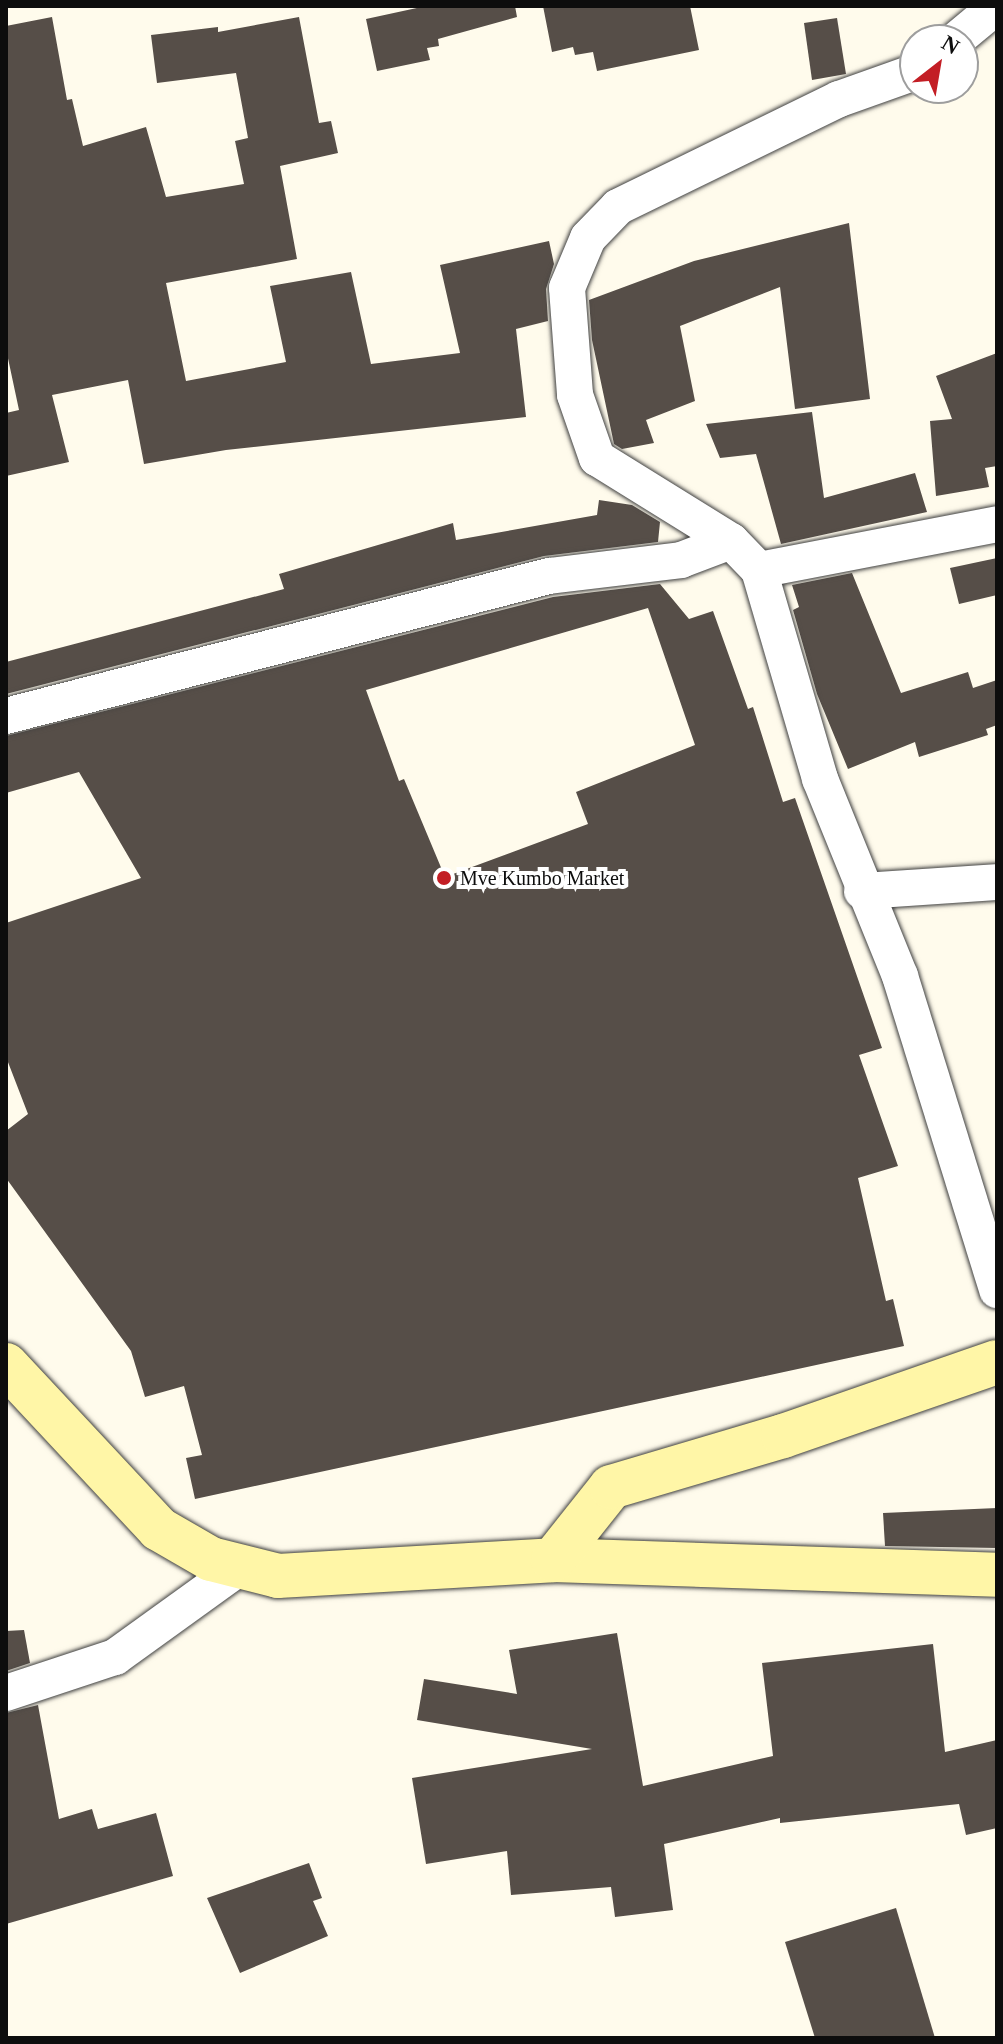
<!DOCTYPE html>
<html>
<head>
<meta charset="utf-8">
<style>
  body { margin:0 }
  #map { position:relative; width:1003px; height:2044px; overflow:hidden; background:#fffbec; font-family:"Times New Roman",serif }
  div>[style] { position:absolute }
  .building>* { inset:0; background:#564e48 }
  .roads { filter:drop-shadow(0 0 2px #404040) drop-shadow(0 0 2px #404040) }
  .minor>* { height:36px; margin:-18px; padding:0 18px; transform-origin:18px; border-radius:18px; background:#fff }
  .secondary>* { height:44px; margin:-22px; padding:0 22px; transform-origin:22px; border-radius:22px; background:#fff6a7 }
  .dots>* { width:22px; height:22px; translate:-50% -50%; box-sizing:border-box; border:4px solid #fff; border-radius:50% }
  span { translate:-50% -50%; white-space:nowrap; text-align:center; line-height:1.15; -webkit-text-stroke:8px #fff; paint-order:stroke }
  .poi-label { font-size:20px; color:#0d0d0d }
  .left { translate:0 -50%; text-align:left }
  .frame { position:absolute; inset:0; border:8px solid #0d0d0d; pointer-events:none }
  .north { position:absolute; left:899px; top:24px; width:80px; height:80px; box-sizing:border-box; background:#fff; border:2px solid #9e9e9e; border-radius:50%; rotate:31deg; font-size:22px; font-weight:700; line-height:32px; text-align:center; color:#0d0d0d }
  .north::after { content:''; display:block; margin:auto; width:28px; height:36px; background:#c31e25; clip-path:polygon(50% 0,100% 100%,50% 72%,0 100%) }
</style>
</head>
<body>
<div id="map">
  <div class="building">
    <i style="clip-path:polygon(426px 6px,515px 6px,517px 17px,438px 39px,439px 46px,427px 48px,430px 60px,377px 71px,366px 19px)"></i>
    <i style="clip-path:polygon(543px 6px,690px 6px,699px 50px,597px 71px,593px 52px,575px 55px,573px 47px,552px 52px)"></i>
    <i style="clip-path:polygon(52px 17px,67px 100px,72px 99px,83px 146px,146px 127px,166px 197px,244px 184px,235px 141px,248px 138px,236px 73px,157px 83px,151px 35px,218px 27px,218px 32px,299px 17px,319px 123px,331px 121px,338px 153px,280px 166px,297px 259px,166px 283px,186px 381px,286px 362px,270px 286px,351px 272px,371px 364px,460px 353px,440px 265px,549px 241px,554px 264px,546px 289px,548px 321px,516px 329px,526px 417px,226px 450px,144px 464px,128px 380px,52px 395px,69px 462px,6px 476px,6px 413px,19px 410px,6px 349px,6px 26px)"></i>
    <i style="clip-path:polygon(837px 18px,846px 74px,812px 80px,804px 23px)"></i>
    <i style="clip-path:polygon(849px 223px,870px 399px,795px 409px,780px 287px,680px 326px,695px 401px,646px 420px,654px 443px,622px 449px,614px 444px,592px 340px,589px 300px,694px 261px)"></i>
    <i style="clip-path:polygon(997px 353px,997px 466px,985px 468px,989px 487px,936px 496px,930px 421px,952px 419px,936px 376px)"></i>
    <i style="clip-path:polygon(812px 412px,824px 498px,915px 473px,927px 512px,781px 544px,756px 454px,720px 458px,706px 424px)"></i>
    <i style="clip-path:polygon(599px 500px,632px 505px,660px 522px,658px 542px,544px 556px,6px 694px,6px 662px,284px 589px,279px 574px,453px 523px,456px 540px,597px 515px)"></i>
    <i style="clip-path:polygon(997px 558px,997px 595px,959px 604px,950px 568px)"></i>
    <i style="clip-path:polygon(852px 573px,901px 693px,968px 672px,973px 688px,997px 680px,997px 725px,986px 729px,988px 735px,919px 757px,915px 742px,848px 769px,817px 694px,793px 610px,799px 607px,792px 585px)"></i>
    <i style="clip-path:polygon(evenodd,660px 584px,689px 619px,713px 611px,748px 709px,753px 707px,783px 802px,795px 798px,882px 1048px,859px 1055px,898px 1166px,858px 1178px,886px 1301px,893px 1299px,904px 1346px,195px 1499px,186px 1458px,202px 1455px,184px 1386px,145px 1397px,131px 1351px,6px 1178px,6px 1131px,28px 1114px,6px 1057px,6px 923px,141px 878px,79px 772px,6px 793px,6px 736px,553px 597px,660px 584px,648px 608px,695px 745px,576px 792px,588px 824px,445px 877px,404px 779px,399px 781px,366px 690px,648px 608px)"></i>
    <i style="clip-path:polygon(997px 1508px,997px 1548px,885px 1546px,883px 1513px)"></i>
    <i style="clip-path:polygon(24px 1630px,30px 1663px,6px 1671px,6px 1631px)"></i>
    <i style="clip-path:polygon(617px 1633px,643px 1786px,773px 1756px,762px 1663px,933px 1644px,945px 1752px,997px 1740px,997px 1828px,966px 1835px,959px 1804px,780px 1823px,780px 1818px,664px 1844px,673px 1910px,615px 1917px,611px 1887px,511px 1895px,507px 1851px,426px 1864px,412px 1778px,592px 1749px,417px 1720px,424px 1679px,517px 1694px,509px 1650px)"></i>
    <i style="clip-path:polygon(38px 1705px,59px 1819px,92px 1809px,98px 1829px,156px 1813px,173px 1876px,6px 1924px,6px 1713px)"></i>
    <i style="clip-path:polygon(309px 1863px,322px 1898px,313px 1901px,328px 1936px,240px 1973px,207px 1898px)"></i>
    <i style="clip-path:polygon(896px 1908px,935px 2038px,815px 2038px,785px 1942px)"></i>
  </div>
  <div class="roads">
    <div class="minor">
      <i style="left:956px;top:40px;width:53px;rotate:-39.7deg"></i>
      <i style="left:915px;top:72px;width:81px;rotate:160.4deg"></i>
      <i style="left:839px;top:99px;width:246px;rotate:154deg"></i>
      <i style="left:618px;top:207px;width:43px;rotate:134.1deg"></i>
      <i style="left:588px;top:238px;width:54px;rotate:112.8deg"></i>
      <i style="left:567px;top:288px;width:107px;rotate:85.7deg"></i>
      <i style="left:575px;top:395px;width:67px;rotate:70.8deg"></i>
      <i style="left:597px;top:458px;width:158px;rotate:31.8deg"></i>
      <i style="left:731px;top:541px;width:40px;rotate:46deg"></i>
      <i style="left:759px;top:570px;width:218px;rotate:73.7deg"></i>
      <i style="left:820px;top:779px;width:213px;rotate:67.9deg"></i>
      <i style="left:900px;top:976px;width:329px;rotate:72.8deg"></i>
      <i style="left:759px;top:570px;width:242px;rotate:-10.9deg"></i>
      <i style="left:6px;top:716px;width:561px;rotate:-14.46deg"></i>
      <i style="left:549px;top:576px;width:133px;rotate:-6.9deg"></i>
      <i style="left:681px;top:560px;width:53px;rotate:-20.8deg"></i>
      <i style="left:862px;top:891px;width:135px;rotate:-3.8deg"></i>
      <i style="left:6px;top:1693px;width:115px;rotate:-18.3deg"></i>
      <i style="left:115px;top:1657px;width:155px;rotate:-35.8deg"></i>
    </div>
    <div class="secondary">
      <i style="left:6px;top:1365px;width:224px;rotate:47deg"></i>
      <i style="left:159px;top:1529px;width:60px;rotate:30deg"></i>
      <i style="left:211px;top:1559px;width:69px;rotate:14.2deg"></i>
      <i style="left:278px;top:1576px;width:275px;rotate:-3.3deg"></i>
      <i style="left:553px;top:1560px;width:444px;rotate:1.9deg"></i>
      <i style="left:553px;top:1560px;width:93px;rotate:-51.5deg"></i>
      <i style="left:611px;top:1487px;width:179px;rotate:-16.5deg"></i>
      <i style="left:783px;top:1436px;width:226px;rotate:-19.1deg"></i>
    </div>
  </div>
  <div class="dots">
    <i style="left:444px;top:878px;background:#c31e25"></i>
  </div>
  <div class="poi-label">
    <span class="left" style="left:460px;top:878px">Mve Kumbo Market</span>
  </div>
  <div class="frame"></div>
  <div class="north">N</div>
</div>
</body>
</html>
